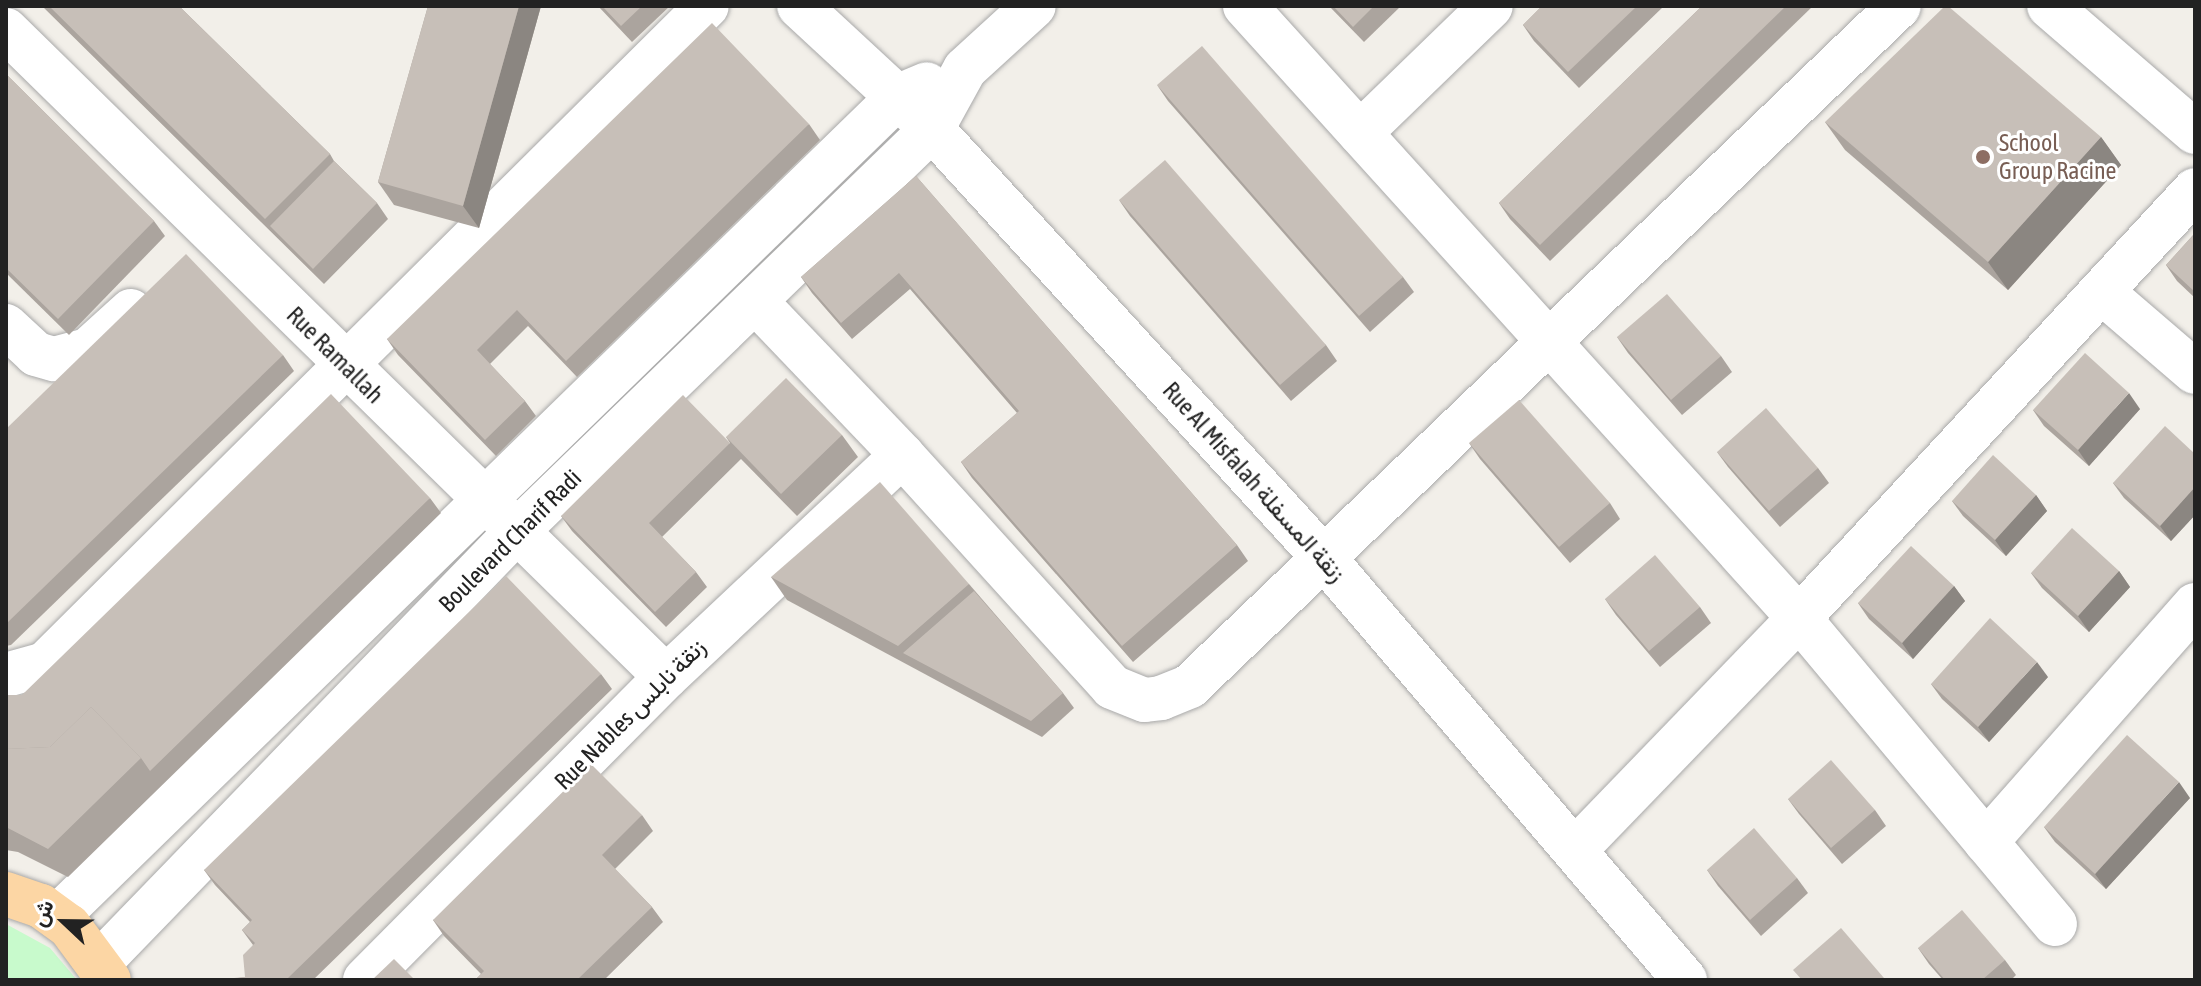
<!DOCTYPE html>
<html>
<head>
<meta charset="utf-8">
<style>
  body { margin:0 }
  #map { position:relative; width:2201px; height:986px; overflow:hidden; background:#f2efe9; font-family:"Asap Condensed",Vazirmatn,sans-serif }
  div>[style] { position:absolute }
  .park>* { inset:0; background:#c8facc }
  .roads { filter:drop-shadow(0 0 2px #a9a9a9) drop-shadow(0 0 2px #a9a9a9) }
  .minor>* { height:44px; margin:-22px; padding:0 22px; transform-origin:22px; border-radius:22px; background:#fff }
  .major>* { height:44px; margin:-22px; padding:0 22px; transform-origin:22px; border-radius:22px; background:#fcd6a4 }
  .wall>* { inset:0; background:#aba49e }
  .shaded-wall>* { inset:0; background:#8b8681 }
  .building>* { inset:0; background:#c7bfb8 }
  .dots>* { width:22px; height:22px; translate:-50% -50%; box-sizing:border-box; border:4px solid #fff; border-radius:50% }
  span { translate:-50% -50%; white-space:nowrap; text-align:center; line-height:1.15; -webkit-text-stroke:6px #fff; paint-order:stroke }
  .education-label { font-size:24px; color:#785e54 }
  .left { translate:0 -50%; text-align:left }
  .street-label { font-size:24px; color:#222 }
  .frame { position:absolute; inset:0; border:8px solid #222; pointer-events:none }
  .north { position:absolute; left:24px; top:882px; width:80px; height:80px; -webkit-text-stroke:6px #fff; paint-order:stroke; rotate:292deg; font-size:22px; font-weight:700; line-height:32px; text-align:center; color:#222 }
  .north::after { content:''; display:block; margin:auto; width:28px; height:36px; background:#222; clip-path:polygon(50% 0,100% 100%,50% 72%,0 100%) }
</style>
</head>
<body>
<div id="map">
  <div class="park">
    <i style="clip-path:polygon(6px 924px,50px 948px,77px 980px,6px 980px)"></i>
  </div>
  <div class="roads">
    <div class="minor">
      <i style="left:799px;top:6px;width:181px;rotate:42.8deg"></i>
      <i style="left:932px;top:129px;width:580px;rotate:47.59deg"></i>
      <i style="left:1323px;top:557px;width:557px;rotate:49.44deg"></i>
      <i style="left:1245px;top:6px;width:826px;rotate:47.85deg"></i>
      <i style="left:1799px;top:618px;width:399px;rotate:50.1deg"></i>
      <i style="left:2049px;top:6px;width:193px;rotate:40.8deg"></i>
      <i style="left:6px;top:30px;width:924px;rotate:44.43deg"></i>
      <i style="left:1360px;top:133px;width:182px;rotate:-44.1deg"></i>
      <i style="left:2103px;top:293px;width:121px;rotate:40.7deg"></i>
      <i style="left:755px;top:301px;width:213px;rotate:46.3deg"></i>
      <i style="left:902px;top:455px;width:313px;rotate:47.8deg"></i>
      <i style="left:1112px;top:687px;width:35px;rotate:22deg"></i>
      <i style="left:1145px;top:700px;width:16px;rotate:-7deg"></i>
      <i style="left:1161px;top:698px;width:31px;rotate:-22deg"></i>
      <i style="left:1190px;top:686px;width:982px;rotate:-43.8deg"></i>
      <i style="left:6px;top:326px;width:41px;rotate:43deg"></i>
      <i style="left:36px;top:354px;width:19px;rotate:16deg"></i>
      <i style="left:54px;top:359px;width:35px;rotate:-15deg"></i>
      <i style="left:88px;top:350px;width:58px;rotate:-42.2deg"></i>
      <i style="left:6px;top:675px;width:41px;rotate:-15.8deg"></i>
      <i style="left:45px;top:664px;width:933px;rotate:-44.83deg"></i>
      <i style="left:1986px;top:842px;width:316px;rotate:-48.6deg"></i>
      <i style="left:1577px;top:848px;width:320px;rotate:-46deg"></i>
      <i style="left:1799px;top:618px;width:583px;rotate:-47.22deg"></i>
      <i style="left:57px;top:917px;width:1176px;rotate:-44.28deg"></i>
      <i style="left:899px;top:96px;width:30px;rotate:-23deg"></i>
      <i style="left:100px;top:962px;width:598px;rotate:-45.95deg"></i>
      <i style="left:516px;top:532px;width:579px;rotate:-44.09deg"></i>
      <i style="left:932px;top:129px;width:68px;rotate:-61.2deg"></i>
      <i style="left:965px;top:69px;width:93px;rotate:-42.4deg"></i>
      <i style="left:365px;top:980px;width:427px;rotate:-45.2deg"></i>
      <i style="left:666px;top:677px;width:324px;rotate:-43.2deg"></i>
    </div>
    <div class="major">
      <i style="left:6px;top:894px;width:37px;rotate:19deg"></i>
      <i style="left:41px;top:906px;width:34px;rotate:36deg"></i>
      <i style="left:69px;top:926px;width:67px;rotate:53.5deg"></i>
    </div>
  </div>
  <div class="wall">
    <i style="clip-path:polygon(42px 6px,179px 6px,330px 154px,334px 161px,377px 203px,388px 219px,324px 284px)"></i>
    <i style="clip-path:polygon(428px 6px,541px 6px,479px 228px,394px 205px,378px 182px)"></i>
    <i style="clip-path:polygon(598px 6px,670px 6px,632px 42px)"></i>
    <i style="clip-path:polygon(1329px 6px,1401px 6px,1364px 42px)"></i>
    <i style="clip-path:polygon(1542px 6px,1664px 6px,1579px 88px,1534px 41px,1523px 25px)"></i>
    <i style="clip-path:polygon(1702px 6px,1813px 6px,1550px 261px,1510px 219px,1499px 203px)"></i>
    <i style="clip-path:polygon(6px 74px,154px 221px,165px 236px,69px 335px,6px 273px)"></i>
    <i style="clip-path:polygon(1157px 85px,1403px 277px,1414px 292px,1370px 332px,1168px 101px)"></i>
    <i style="clip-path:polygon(1825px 122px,2101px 137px,2121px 165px,2008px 290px,1845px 150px)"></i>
    <i style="clip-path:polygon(809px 124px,820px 140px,577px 377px,528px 326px,490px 364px,525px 401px,536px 416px,496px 456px,398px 355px,387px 339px)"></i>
    <i style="clip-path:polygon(916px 176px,1237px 545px,1248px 561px,1133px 662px,972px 478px,961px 462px,1017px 413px,910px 289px,852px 339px,812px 293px,801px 277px)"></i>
    <i style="clip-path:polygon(1119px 200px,1326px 345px,1337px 361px,1291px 401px,1130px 216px)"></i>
    <i style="clip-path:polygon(2195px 233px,2195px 298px,2177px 281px,2166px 265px)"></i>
    <i style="clip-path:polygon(1617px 337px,1721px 356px,1732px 372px,1682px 415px,1628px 353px)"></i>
    <i style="clip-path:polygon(283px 355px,294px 371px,11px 645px,6px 646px,6px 429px)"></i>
    <i style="clip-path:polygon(2140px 409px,2089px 466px,2044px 426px,2033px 410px)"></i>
    <i style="clip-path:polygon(842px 435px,858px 457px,797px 516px,741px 459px,662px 537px,696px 572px,707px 587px,666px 627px,572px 531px,561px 516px,730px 443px,726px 437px)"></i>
    <i style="clip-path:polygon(1469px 443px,1610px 503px,1620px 519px,1570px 563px,1480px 459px)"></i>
    <i style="clip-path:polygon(1717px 452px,1818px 468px,1829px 483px,1780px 527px,1728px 467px)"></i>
    <i style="clip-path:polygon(2195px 454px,2195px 515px,2171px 541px,2124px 498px,2113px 483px)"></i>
    <i style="clip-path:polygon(2036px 495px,2047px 511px,2006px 556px,1963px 516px,1952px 501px)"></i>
    <i style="clip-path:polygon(430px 498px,441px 513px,68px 877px,18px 852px,6px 850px,6px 695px,22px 695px)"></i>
    <i style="clip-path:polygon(2119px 571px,2130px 587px,2089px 632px,2042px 588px,2031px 573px)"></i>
    <i style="clip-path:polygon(771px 577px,969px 584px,1063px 693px,1074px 708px,1042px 737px,787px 600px)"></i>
    <i style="clip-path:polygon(1954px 586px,1965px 601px,1913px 659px,1869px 619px,1858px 603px)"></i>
    <i style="clip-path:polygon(1605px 599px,1700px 607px,1711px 623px,1660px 667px,1616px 615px)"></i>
    <i style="clip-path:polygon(601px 674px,612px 689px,313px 980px,224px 980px,245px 977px,253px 945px,242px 930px,250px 922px,215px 885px,204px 870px)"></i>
    <i style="clip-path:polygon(2048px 677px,1989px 742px,1942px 699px,1931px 684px)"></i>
    <i style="clip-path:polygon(2190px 798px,2106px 889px,2055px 842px,2044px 827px)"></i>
    <i style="clip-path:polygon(1788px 799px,1875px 810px,1886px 826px,1842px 864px,1799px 814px)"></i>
    <i style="clip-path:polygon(642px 815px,653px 831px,615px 869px,652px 907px,663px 922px,604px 980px,475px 980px,481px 974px,444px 936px,433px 920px)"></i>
    <i style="clip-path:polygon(1707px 870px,1797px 878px,1808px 893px,1761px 936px,1718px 886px)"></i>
    <i style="clip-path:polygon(1918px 948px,2005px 960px,2016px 975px,2011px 980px,1943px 980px,1929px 964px)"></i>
  </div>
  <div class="shaded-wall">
    <i style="clip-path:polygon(519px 6px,541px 6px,479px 228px,463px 206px)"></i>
    <i style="clip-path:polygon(2101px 137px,2121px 165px,2008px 290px,1988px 262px)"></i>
    <i style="clip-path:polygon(2129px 393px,2140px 409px,2089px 466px,2078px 450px)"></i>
    <i style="clip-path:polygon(2195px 487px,2195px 515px,2171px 541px,2160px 526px)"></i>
    <i style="clip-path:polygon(2036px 495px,2047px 511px,2006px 556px,1995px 540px)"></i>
    <i style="clip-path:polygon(2119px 571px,2130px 587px,2089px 632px,2078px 616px)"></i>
    <i style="clip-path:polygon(1954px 586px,1965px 601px,1913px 659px,1902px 643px)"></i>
    <i style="clip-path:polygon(2037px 662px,2048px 677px,1989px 742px,1978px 727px)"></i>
    <i style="clip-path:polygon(2179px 782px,2190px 798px,2106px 889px,2095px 874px)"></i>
  </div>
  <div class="building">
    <i style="clip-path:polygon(49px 6px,179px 6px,330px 154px,265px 219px)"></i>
    <i style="clip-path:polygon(428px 6px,519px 6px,463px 206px,378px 182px)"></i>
    <i style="clip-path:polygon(602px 6px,642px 6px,621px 26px)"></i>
    <i style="clip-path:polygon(1333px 6px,1374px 6px,1353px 27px)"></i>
    <i style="clip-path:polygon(1542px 6px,1637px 6px,1568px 72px,1523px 25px)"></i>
    <i style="clip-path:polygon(1702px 6px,1786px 6px,1540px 245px,1499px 203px)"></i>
    <i style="clip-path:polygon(1945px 6px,1948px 6px,2101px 137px,1988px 262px,1825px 122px)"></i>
    <i style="clip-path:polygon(712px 23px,809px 124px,566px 361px,517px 310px,477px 350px,525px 401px,485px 440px,387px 339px)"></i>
    <i style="clip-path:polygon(1202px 46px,1403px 277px,1359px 316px,1157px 85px)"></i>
    <i style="clip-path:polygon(6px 74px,154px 221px,58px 319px,6px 268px)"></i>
    <i style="clip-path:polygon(1165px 160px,1326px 345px,1280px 385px,1119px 200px)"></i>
    <i style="clip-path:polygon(334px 161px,377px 203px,313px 269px,270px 226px)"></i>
    <i style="clip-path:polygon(916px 176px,1237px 545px,1122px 646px,961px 462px,1019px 411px,899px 273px,841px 323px,801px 277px)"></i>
    <i style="clip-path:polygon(2195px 233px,2195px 292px,2166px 265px)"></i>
    <i style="clip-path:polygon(186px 254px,283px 355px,6px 624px,6px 429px)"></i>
    <i style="clip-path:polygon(1667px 294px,1721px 356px,1671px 400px,1617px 337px)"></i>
    <i style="clip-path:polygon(2085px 353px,2129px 393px,2078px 450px,2033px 410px)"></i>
    <i style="clip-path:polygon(786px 378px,842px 435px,781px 494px,726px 437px)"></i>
    <i style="clip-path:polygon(331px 394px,430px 498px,150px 771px,141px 758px,91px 707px,50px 747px,6px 749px,6px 695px,22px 695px)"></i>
    <i style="clip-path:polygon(683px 395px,730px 443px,649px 523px,696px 572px,655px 612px,561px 516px)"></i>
    <i style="clip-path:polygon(1519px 400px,1610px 503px,1559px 547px,1469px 443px)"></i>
    <i style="clip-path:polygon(1766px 408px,1818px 468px,1769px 511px,1717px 452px)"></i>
    <i style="clip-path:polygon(2165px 426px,2195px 454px,2195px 487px,2160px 526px,2113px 483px)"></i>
    <i style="clip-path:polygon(1993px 455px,2036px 495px,1995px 540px,1952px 501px)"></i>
    <i style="clip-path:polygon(880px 482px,969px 584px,898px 646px,771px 577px)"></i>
    <i style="clip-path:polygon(2072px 528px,2119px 571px,2078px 616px,2031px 573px)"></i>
    <i style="clip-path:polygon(1911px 546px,1954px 586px,1902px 643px,1858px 603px)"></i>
    <i style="clip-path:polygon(1655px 555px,1700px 607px,1649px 651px,1605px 599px)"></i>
    <i style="clip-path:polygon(506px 576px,601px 674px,288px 978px,289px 980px,224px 980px,223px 979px,245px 977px,243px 955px,255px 943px,242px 930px,252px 920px,204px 870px)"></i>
    <i style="clip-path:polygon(974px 591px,1063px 693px,1031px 721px,903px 653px)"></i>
    <i style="clip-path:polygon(1990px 618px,2037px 662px,1978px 727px,1931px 684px)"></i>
    <i style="clip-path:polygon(91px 707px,141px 758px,48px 849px,6px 827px,6px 749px,50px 747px)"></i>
    <i style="clip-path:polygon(2127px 735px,2179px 782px,2095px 874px,2044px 827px)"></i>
    <i style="clip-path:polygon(1831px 760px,1875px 810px,1831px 848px,1788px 799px)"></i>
    <i style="clip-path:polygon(591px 764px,642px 815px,602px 855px,652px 907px,577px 980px,475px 980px,484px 971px,433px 920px)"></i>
    <i style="clip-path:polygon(1754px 828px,1797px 878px,1750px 920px,1707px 870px)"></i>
    <i style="clip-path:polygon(1962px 910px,2005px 960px,1982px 980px,1945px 980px,1918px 948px)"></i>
    <i style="clip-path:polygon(1841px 928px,1884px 978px,1882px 980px,1802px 980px,1793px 970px)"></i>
    <i style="clip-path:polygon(394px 959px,415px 980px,372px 980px)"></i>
  </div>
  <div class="dots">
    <i style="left:1983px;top:157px;background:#8d6e63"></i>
  </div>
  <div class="education-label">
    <span class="left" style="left:1999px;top:157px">School<br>Group Racine</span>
  </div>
  <div class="street-label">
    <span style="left:335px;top:355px;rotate:45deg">Rue Ramallah</span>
    <span style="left:1254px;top:482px;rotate:48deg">Rue Al Misfalah زنقة المسفلة</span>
    <span style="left:510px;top:541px;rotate:-45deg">Boulevard Charif Radi</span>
    <span style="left:630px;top:714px;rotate:-45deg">Rue Nables زنقة نابلس</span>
  </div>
  <div class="frame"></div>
  <div class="north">ش</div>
</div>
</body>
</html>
